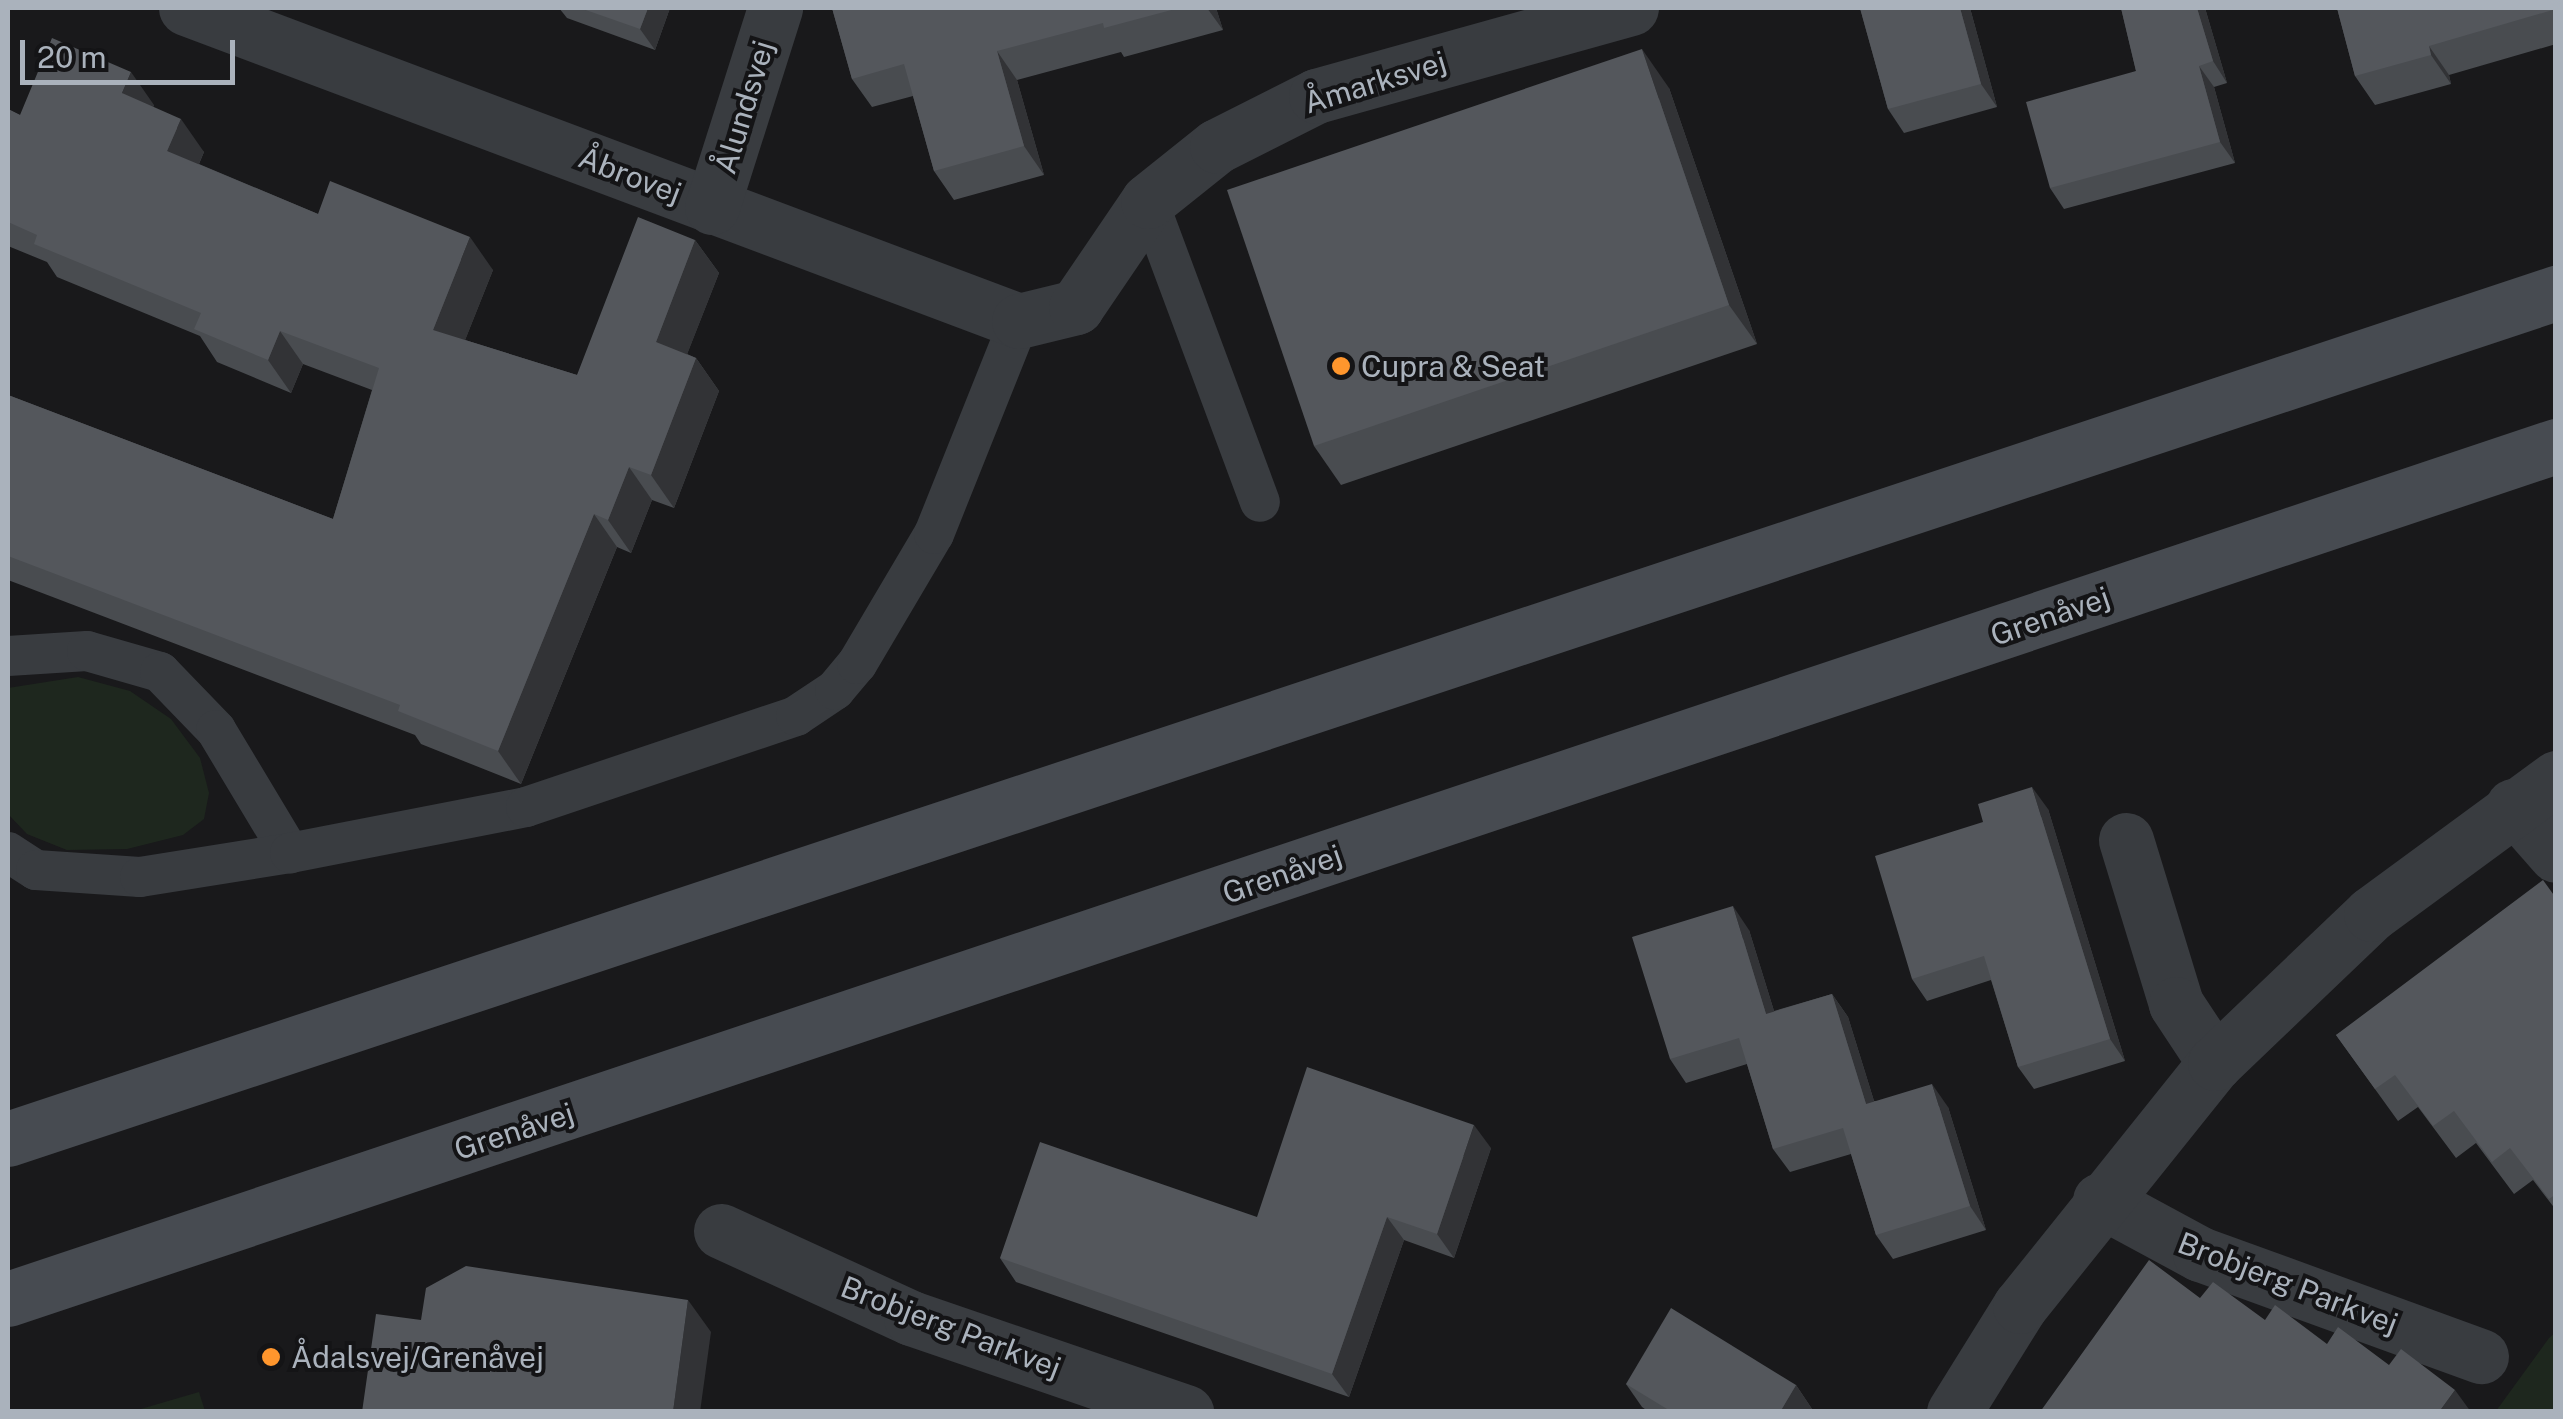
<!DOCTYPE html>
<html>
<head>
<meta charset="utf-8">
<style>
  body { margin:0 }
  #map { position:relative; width:2563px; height:1419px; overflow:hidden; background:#19191b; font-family:"Public Sans",sans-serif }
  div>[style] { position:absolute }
  .green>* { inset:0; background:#1e271e }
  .service>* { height:40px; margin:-20px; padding:0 20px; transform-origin:20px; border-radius:20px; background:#393c40 }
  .minor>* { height:55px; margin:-27.5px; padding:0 27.5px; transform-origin:27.5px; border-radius:27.5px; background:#393c40 }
  .secondary>* { height:55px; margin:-27.5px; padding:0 27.5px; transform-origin:27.5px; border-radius:27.5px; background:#474b51 }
  .wall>* { inset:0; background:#494c50 }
  .shaded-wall>* { inset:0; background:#323336 }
  .building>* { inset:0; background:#54575c }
  .dots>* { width:28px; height:28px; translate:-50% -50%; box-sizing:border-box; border:5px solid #141416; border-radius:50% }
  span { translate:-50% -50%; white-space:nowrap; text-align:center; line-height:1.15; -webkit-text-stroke:8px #141416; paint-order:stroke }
  .street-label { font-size:30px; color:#aab2bc }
  .poi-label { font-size:30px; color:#aab2bc }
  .left { translate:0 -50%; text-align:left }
  .frame { position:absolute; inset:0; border:10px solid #aab2bc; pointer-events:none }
  .scale { position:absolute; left:20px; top:40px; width:215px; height:45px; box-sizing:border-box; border:5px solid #aab2bc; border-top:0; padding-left:12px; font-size:30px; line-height:35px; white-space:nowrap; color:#aab2bc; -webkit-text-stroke:8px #141416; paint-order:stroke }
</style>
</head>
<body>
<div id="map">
  <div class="green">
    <i style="clip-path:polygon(78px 677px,130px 691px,171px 719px,200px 758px,209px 793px,204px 819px,183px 835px,127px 849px,67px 850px,27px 834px,8px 814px,8px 688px)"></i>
    <i style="clip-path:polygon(2555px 1333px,2555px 1411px,2496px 1411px,2549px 1338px)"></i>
    <i style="clip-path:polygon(199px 1392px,205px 1411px,134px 1411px)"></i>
  </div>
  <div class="service">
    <i style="left:1148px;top:201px;width:321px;rotate:69.6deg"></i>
    <i style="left:8px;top:656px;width:79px;rotate:-3.6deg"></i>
    <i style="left:87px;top:651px;width:76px;rotate:16deg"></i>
    <i style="left:160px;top:672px;width:81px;rotate:46deg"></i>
    <i style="left:216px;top:730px;width:144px;rotate:59deg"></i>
    <i style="left:8px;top:852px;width:33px;rotate:33deg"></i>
    <i style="left:36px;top:870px;width:104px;rotate:3.9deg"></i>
    <i style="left:140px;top:877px;width:152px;rotate:-9.1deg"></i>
    <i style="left:290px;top:853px;width:240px;rotate:-11deg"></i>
    <i style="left:526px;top:807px;width:285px;rotate:-18.6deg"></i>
    <i style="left:796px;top:716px;width:47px;rotate:-33.7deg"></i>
    <i style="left:835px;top:690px;width:34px;rotate:-50deg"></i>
    <i style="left:857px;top:664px;width:151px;rotate:-59.4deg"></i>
    <i style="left:934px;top:534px;width:229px;rotate:-68.2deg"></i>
  </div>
  <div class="minor">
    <i style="left:186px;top:8px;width:890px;rotate:20.59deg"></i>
    <i style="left:1019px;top:321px;width:59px;rotate:-13.8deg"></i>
    <i style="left:1076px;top:307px;width:128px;rotate:-55.8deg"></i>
    <i style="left:1148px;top:201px;width:88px;rotate:-38.6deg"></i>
    <i style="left:1217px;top:146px;width:111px;rotate:-26.8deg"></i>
    <i style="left:1316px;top:96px;width:327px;rotate:-15.6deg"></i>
    <i style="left:712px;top:207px;width:209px;rotate:-72.4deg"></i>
    <i style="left:2513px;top:806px;width:65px;rotate:48.7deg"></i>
    <i style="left:2126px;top:840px;width:171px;rotate:73deg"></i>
    <i style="left:2176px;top:1004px;width:71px;rotate:56.5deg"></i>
    <i style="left:2100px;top:1200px;width:114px;rotate:28.4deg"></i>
    <i style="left:2200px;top:1254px;width:299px;rotate:20deg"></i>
    <i style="left:721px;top:1231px;width:209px;rotate:24.6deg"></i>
    <i style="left:911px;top:1318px;width:291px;rotate:18.9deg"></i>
    <i style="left:1954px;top:1412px;width:125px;rotate:-58.1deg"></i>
    <i style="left:2020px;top:1306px;width:312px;rotate:-51.3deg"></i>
    <i style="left:2215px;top:1063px;width:216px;rotate:-43.7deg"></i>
    <i style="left:2371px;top:914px;width:230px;rotate:-36.3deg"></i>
  </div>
  <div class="secondary">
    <i style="left:8px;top:1139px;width:2685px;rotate:-18.37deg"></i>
    <i style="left:8px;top:1299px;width:2687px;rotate:-18.51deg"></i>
  </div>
  <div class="wall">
    <i style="clip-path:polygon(559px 8px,670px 8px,655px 50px,567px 18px)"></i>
    <i style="clip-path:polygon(832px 8px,1216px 8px,1223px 30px,1124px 57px,1121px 52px,1017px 80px,1044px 175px,954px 200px,934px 171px,913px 96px,872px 107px,852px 79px)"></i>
    <i style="clip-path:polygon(1860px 8px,1970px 8px,1997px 107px,1904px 133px,1888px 109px)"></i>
    <i style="clip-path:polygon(2121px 8px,2205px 8px,2227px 83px,2214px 87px,2235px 163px,2064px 209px,2050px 188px,2136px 71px)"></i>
    <i style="clip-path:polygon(2337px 8px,2556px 8px,2556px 44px,2449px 75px,2451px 84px,2375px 105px,2355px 76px)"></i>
    <i style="clip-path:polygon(1669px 88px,1757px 344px,1341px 485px,1314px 446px)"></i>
    <i style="clip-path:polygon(154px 105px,153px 107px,204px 152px,199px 164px,318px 214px,493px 270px,465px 340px,577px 375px,695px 240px,719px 273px,687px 354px,696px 358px,719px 391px,674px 508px,652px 500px,631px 553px,617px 547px,521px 784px,421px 744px,415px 735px,8px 580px,8px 395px,333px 519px,372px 390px,303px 364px,291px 393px,217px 362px,200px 336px,57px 277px,47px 262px,8px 246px,8px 109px,20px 115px)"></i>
    <i style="clip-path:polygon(2048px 809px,2125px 1061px,2034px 1089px,2018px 1067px,1991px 980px,1927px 1001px,1912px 979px)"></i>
    <i style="clip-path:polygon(2556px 898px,2556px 1210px,2533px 1180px,2514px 1194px,2476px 1143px,2456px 1158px,2418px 1107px,2398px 1121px,2336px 1035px)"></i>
    <i style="clip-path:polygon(1749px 930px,1774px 1011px,1832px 994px,1848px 1017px,1874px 1101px,1948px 1107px,1986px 1230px,1893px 1259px,1876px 1235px,1851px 1154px,1790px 1172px,1773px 1149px,1747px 1064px,1686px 1083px,1670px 1059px)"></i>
    <i style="clip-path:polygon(1491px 1148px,1454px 1258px,1404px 1240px,1349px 1397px,1016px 1282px,1000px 1258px,1257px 1217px)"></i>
    <i style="clip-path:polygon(1626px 1384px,1796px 1385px,1812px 1409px,1811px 1412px,1649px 1412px,1642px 1407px)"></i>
  </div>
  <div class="shaded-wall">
    <i style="clip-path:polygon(648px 8px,670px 8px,655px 50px,640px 29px)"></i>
    <i style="clip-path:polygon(1207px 8px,1216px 8px,1223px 30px)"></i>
    <i style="clip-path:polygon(1960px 8px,1970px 8px,1997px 107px,1981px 84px)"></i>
    <i style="clip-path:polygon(2197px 8px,2205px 8px,2227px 83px,2213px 61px)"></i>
    <i style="clip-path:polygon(2429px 46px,2449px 75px,2451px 84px,2431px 55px)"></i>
    <i style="clip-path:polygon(1642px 49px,1669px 88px,1757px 344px,1729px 305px)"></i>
    <i style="clip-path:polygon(997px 51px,1017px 80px,1044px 175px,1024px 146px)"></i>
    <i style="clip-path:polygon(2199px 66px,2214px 87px,2235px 163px,2220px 142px)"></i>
    <i style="clip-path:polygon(131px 72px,154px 105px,145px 126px,122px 93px)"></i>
    <i style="clip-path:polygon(181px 119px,204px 152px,190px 184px,167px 151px)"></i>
    <i style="clip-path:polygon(470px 237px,493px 270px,456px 363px,433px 330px)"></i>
    <i style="clip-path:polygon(695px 240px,719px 273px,679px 375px,656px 342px)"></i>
    <i style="clip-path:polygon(280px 331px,303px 364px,291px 393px,268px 360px)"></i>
    <i style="clip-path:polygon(696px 358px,719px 391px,674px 508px,651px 475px)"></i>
    <i style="clip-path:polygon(629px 467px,652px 500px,631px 553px,608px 520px)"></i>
    <i style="clip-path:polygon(594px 514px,617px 547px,521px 784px,498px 751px)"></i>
    <i style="clip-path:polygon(2032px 787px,2048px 809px,2125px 1061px,2110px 1039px)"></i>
    <i style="clip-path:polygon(1733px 906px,1749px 930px,1782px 1037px,1766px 1014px)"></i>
    <i style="clip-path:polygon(1832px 994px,1848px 1017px,1882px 1127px,1866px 1104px)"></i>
    <i style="clip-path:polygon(1932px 1084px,1948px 1107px,1986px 1230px,1970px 1206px)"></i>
    <i style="clip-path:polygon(1474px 1125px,1491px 1148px,1454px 1258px,1437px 1234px)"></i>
    <i style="clip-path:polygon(1387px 1217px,1404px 1240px,1349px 1397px,1332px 1374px)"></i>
    <i style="clip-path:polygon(688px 1300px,711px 1332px,700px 1412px,673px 1412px)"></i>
    <i style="clip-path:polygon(1796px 1385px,1812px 1409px,1811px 1412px,1780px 1412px)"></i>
    <i style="clip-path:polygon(2455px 1390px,2471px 1412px,2439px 1412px)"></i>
  </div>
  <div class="building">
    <i style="clip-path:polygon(580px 8px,648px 8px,640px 29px)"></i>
    <i style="clip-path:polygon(832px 8px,1179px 8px,1104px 28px,1103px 23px,997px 51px,1024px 146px,934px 171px,904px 64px,852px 79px)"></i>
    <i style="clip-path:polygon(1860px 8px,1960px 8px,1981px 84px,1888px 109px)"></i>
    <i style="clip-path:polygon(2121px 8px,2197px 8px,2213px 61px,2199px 66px,2220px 142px,2050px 188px,2026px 102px,2136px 71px)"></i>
    <i style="clip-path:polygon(2337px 8px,2556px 8px,2556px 9px,2429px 46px,2431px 55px,2355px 76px)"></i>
    <i style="clip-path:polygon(52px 38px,131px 72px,122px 93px,181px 119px,167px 151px,318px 214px,330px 181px,470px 237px,433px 330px,577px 375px,638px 217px,695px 240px,656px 342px,696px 358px,651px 475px,629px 467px,608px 520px,594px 514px,498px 751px,398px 711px,400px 705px,8px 556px,8px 395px,333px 519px,379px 368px,280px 331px,268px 360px,194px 329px,201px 313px,34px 244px,37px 235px,8px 222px,8px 109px,20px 115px)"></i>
    <i style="clip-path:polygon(1642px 49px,1729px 305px,1314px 446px,1227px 190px)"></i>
    <i style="clip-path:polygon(2032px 787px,2110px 1039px,2018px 1067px,1984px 956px,1912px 979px,1875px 856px,1983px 822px,1978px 804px)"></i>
    <i style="clip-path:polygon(2543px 880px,2556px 898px,2556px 1194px,2549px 1199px,2510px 1148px,2492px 1162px,2454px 1111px,2433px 1126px,2395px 1075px,2375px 1089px,2336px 1035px)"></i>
    <i style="clip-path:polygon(1733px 906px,1766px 1014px,1832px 994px,1866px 1104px,1932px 1084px,1970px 1206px,1876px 1235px,1843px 1128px,1773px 1149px,1739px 1038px,1670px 1059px,1632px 937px)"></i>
    <i style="clip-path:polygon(1307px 1067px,1474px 1125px,1437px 1234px,1387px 1217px,1332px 1374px,1000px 1258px,1040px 1142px,1257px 1217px)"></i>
    <i style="clip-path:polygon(2149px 1260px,2200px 1298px,2213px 1282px,2265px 1320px,2275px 1305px,2327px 1344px,2338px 1327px,2389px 1365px,2401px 1349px,2455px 1390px,2439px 1412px,2040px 1412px)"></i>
    <i style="clip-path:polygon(466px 1266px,688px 1300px,673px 1412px,362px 1412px,376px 1314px,421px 1320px,426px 1288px)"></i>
    <i style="clip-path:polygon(1671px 1308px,1796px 1385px,1780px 1412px,1672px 1412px,1626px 1384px)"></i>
  </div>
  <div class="dots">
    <i style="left:1341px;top:366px;background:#ff962d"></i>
    <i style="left:271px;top:1357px;background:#ff962d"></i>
  </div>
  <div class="street-label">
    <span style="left:1375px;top:82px;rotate:-17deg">Åmarksvej</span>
    <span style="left:744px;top:107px;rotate:-73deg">Ålundsvej</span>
    <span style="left:630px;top:175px;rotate:21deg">Åbrovej</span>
    <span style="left:2050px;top:616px;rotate:-19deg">Grenåvej</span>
    <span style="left:1282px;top:874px;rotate:-19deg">Grenåvej</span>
    <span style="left:514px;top:1131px;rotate:-18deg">Grenåvej</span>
    <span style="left:2288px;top:1283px;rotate:21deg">Brobjerg Parkvej</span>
    <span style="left:951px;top:1327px;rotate:21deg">Brobjerg Parkvej</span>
  </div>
  <div class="poi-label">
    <span class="left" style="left:1361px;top:366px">Cupra &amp; Seat</span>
    <span class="left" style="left:291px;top:1357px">Ådalsvej/Grenåvej</span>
  </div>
  <div class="frame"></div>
  <div class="scale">20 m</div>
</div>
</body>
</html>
